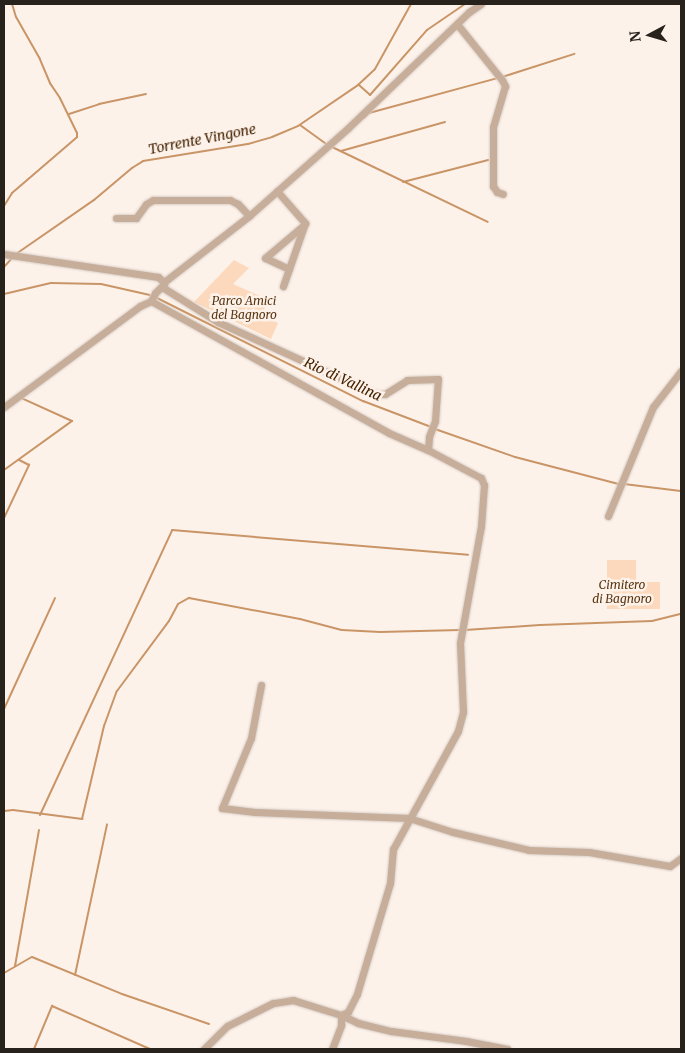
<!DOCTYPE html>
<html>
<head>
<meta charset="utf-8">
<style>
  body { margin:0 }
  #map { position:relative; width:685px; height:1053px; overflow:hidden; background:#fdf2ea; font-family:Merriweather,serif }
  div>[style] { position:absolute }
  .green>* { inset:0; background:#fcd9bc }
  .stream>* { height:2px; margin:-1px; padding:0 1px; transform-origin:1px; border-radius:1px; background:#c99567 }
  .roads { filter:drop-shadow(0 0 1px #d7cdc5) drop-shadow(0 0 1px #d7cdc5) }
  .minor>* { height:7px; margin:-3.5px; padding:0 3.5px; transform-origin:3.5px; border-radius:3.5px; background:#c7ae9a }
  span { translate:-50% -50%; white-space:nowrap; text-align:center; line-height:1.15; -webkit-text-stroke:5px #fdf2ea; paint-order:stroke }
  .park-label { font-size:12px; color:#593511; font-style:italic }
  .water-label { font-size:14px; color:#420; font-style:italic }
  .frame { position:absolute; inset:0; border:5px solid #28221d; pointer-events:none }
  .north { position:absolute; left:625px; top:10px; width:50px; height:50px; -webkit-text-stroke:4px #fdf2ea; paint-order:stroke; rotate:264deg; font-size:14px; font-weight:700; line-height:20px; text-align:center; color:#28221d }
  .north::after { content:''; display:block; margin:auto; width:18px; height:22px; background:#28221d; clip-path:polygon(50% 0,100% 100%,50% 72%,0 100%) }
</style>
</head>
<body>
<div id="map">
  <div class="green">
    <i style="clip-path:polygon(234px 260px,249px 268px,233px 284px,269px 300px,261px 315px,278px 323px,271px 339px,194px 302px)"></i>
    <i style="clip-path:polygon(607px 560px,636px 560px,636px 582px,660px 582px,660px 609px,607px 609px)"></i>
  </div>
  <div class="stream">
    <i style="left:502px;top:77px;width:76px;rotate:-17.7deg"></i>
    <i style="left:359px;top:85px;width:15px;rotate:42deg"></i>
    <i style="left:370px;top:95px;width:86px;rotate:-48.8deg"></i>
    <i style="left:427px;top:30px;width:46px;rotate:-34.4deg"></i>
    <i style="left:69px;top:114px;width:32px;rotate:-18deg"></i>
    <i style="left:99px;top:104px;width:48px;rotate:-12deg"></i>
    <i style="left:364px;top:118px;width:7px;rotate:-45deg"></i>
    <i style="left:369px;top:113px;width:134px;rotate:-15.2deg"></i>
    <i style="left:300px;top:125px;width:32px;rotate:36deg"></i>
    <i style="left:330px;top:146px;width:175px;rotate:25.7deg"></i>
    <i style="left:341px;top:151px;width:108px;rotate:-15.6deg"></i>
    <i style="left:403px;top:182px;width:88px;rotate:-14.5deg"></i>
    <i style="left:4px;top:206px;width:15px;rotate:-58deg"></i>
    <i style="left:12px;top:193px;width:86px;rotate:-40.7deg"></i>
    <i style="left:77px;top:137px;width:4px;rotate:-90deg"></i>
    <i style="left:77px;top:133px;width:39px;rotate:-116deg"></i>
    <i style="left:60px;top:98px;width:18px;rotate:-124deg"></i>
    <i style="left:50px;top:83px;width:26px;rotate:-113deg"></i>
    <i style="left:40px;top:59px;width:48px;rotate:-119.7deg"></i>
    <i style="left:16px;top:17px;width:14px;rotate:-107deg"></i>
    <i style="left:16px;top:254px;width:95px;rotate:-34.7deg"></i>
    <i style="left:94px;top:200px;width:50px;rotate:-40.1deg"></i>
    <i style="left:132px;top:168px;width:13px;rotate:-32deg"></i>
    <i style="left:143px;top:161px;width:106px;rotate:-9.2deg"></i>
    <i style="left:248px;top:144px;width:25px;rotate:-16deg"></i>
    <i style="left:272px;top:137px;width:28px;rotate:-23deg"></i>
    <i style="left:298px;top:126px;width:73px;rotate:-34.3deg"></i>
    <i style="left:358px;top:85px;width:23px;rotate:-43deg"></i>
    <i style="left:375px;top:69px;width:74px;rotate:-61deg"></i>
    <i style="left:4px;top:267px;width:13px;rotate:-48deg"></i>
    <i style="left:4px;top:294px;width:48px;rotate:-13.2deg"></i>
    <i style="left:51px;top:283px;width:50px;rotate:1.1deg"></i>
    <i style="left:101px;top:284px;width:50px;rotate:12.7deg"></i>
    <i style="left:155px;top:297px;width:233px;rotate:26.6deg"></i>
    <i style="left:363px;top:401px;width:73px;rotate:20.9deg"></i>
    <i style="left:435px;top:429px;width:85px;rotate:19.3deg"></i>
    <i style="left:515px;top:457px;width:107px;rotate:14.6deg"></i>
    <i style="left:4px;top:470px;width:84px;rotate:-35.8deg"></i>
    <i style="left:72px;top:421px;width:56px;rotate:-155.7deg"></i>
    <i style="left:624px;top:484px;width:57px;rotate:7deg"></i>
    <i style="left:4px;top:518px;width:59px;rotate:-64.7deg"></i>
    <i style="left:29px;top:465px;width:11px;rotate:-153deg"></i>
    <i style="left:465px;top:630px;width:75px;rotate:-3.8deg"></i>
    <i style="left:540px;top:625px;width:112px;rotate:-2deg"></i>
    <i style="left:652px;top:621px;width:30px;rotate:-14deg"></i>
    <i style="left:4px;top:709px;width:122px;rotate:-65.3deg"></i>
    <i style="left:4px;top:811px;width:9px;rotate:-6deg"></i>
    <i style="left:13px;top:810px;width:70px;rotate:7.4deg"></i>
    <i style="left:82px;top:819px;width:96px;rotate:-76.7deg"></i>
    <i style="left:104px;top:726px;width:37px;rotate:-70deg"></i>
    <i style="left:117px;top:691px;width:87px;rotate:-53.4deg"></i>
    <i style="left:169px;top:621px;width:19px;rotate:-62deg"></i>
    <i style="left:178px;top:604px;width:13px;rotate:-29deg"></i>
    <i style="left:189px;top:598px;width:113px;rotate:10.7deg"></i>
    <i style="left:300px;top:619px;width:43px;rotate:14.7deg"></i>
    <i style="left:342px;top:630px;width:38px;rotate:3deg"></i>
    <i style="left:380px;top:632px;width:80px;rotate:-1.4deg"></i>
    <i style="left:40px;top:815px;width:314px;rotate:-65.1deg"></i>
    <i style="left:172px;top:530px;width:297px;rotate:4.8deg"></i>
    <i style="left:15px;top:966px;width:138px;rotate:-80deg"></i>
    <i style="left:4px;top:973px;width:32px;rotate:-30deg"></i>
    <i style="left:32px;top:957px;width:97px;rotate:22.3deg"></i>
    <i style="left:122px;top:994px;width:92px;rotate:19deg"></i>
    <i style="left:75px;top:975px;width:154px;rotate:-78deg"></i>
    <i style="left:34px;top:1049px;width:47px;rotate:-67.3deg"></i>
    <i style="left:52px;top:1006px;width:107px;rotate:23.7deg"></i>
  </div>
  <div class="roads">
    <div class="minor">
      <i style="left:457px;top:24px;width:72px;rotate:51.2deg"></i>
      <i style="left:502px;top:80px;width:7px;rotate:63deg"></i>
      <i style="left:505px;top:86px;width:43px;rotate:106.3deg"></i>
      <i style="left:493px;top:127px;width:59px;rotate:90deg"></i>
      <i style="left:493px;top:186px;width:7px;rotate:56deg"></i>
      <i style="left:497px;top:192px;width:6px;rotate:18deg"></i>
      <i style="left:277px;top:191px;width:43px;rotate:48.8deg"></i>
      <i style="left:305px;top:223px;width:67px;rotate:109.2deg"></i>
      <i style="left:116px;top:218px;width:20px"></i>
      <i style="left:136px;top:218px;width:17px;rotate:-54deg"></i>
      <i style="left:146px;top:204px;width:8px;rotate:-30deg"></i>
      <i style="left:153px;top:200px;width:77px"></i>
      <i style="left:230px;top:200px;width:9px;rotate:27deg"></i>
      <i style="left:238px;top:204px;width:16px;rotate:47deg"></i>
      <i style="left:4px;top:254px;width:156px;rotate:8.5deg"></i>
      <i style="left:158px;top:277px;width:8px;rotate:40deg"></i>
      <i style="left:164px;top:282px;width:108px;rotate:-37.8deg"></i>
      <i style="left:249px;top:216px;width:132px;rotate:-41.6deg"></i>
      <i style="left:348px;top:128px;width:168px;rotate:-43.8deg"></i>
      <i style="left:469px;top:12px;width:14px;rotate:-34deg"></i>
      <i style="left:289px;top:269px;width:26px;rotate:-155deg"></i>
      <i style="left:265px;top:258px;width:52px;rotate:-40.4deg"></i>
      <i style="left:162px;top:287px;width:66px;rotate:32deg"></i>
      <i style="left:218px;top:322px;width:173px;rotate:24.6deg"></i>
      <i style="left:375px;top:394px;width:10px"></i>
      <i style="left:385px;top:394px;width:26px;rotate:-32deg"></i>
      <i style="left:407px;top:380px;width:31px;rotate:-2deg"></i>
      <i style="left:438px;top:379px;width:42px;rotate:94.1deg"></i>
      <i style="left:435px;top:421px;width:17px;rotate:111deg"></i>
      <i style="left:429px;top:437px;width:13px;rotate:94deg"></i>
      <i style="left:151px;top:301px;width:272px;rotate:29deg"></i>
      <i style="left:389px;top:433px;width:43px;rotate:23.6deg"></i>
      <i style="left:428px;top:450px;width:60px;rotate:27.8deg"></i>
      <i style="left:481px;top:478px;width:8px;rotate:67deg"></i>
      <i style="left:484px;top:485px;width:41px;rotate:94.2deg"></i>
      <i style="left:481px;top:526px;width:119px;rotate:100.2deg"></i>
      <i style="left:460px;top:643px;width:69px;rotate:87.5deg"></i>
      <i style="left:463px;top:712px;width:20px;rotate:105deg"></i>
      <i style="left:458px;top:731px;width:135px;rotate:118.8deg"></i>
      <i style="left:393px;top:849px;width:34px;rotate:95deg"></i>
      <i style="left:390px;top:883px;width:116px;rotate:106.6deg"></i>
      <i style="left:357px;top:994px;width:20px;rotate:117deg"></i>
      <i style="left:348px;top:1012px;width:8px;rotate:157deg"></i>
      <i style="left:341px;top:1015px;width:50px;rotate:-162.6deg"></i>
      <i style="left:293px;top:1000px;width:20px;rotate:171deg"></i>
      <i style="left:273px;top:1003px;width:51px;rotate:153.4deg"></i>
      <i style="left:227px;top:1026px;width:33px;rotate:135deg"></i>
      <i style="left:151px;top:301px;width:9px;rotate:-63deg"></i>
      <i style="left:155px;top:293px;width:13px;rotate:-45deg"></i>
      <i style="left:4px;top:407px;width:169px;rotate:-36.6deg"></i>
      <i style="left:140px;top:306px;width:12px;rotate:-24deg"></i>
      <i style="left:608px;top:516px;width:118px;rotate:-67.6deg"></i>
      <i style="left:653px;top:407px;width:46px;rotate:-52.1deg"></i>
      <i style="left:261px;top:685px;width:54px;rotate:100.7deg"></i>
      <i style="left:251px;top:738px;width:76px;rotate:112.5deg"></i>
      <i style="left:222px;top:808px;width:33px;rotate:7deg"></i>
      <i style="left:255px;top:812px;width:154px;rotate:2.2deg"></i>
      <i style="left:409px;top:818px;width:46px;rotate:17.7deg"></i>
      <i style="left:453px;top:832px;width:78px;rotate:13.3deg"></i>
      <i style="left:529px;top:850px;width:60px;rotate:1.9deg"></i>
      <i style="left:589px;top:852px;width:82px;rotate:9.8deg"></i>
      <i style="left:670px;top:866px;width:14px;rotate:-36deg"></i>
      <i style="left:341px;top:1015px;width:19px;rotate:25deg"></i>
      <i style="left:358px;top:1023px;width:34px;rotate:14deg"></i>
      <i style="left:391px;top:1031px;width:76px;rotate:7.6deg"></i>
      <i style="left:466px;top:1041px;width:42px;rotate:11deg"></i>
      <i style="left:332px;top:1049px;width:26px;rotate:-69deg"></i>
      <i style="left:341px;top:1025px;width:10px;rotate:-90deg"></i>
    </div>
  </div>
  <div class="park-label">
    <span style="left:244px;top:308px">Parco Amici<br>del Bagnoro</span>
    <span style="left:622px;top:592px">Cimitero<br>di Bagnoro</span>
  </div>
  <div class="water-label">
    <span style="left:202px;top:139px;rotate:-11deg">Torrente Vingone</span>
    <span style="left:343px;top:379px;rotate:25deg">Rio di Vallina</span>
  </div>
  <div class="frame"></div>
  <div class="north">N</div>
</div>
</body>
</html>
